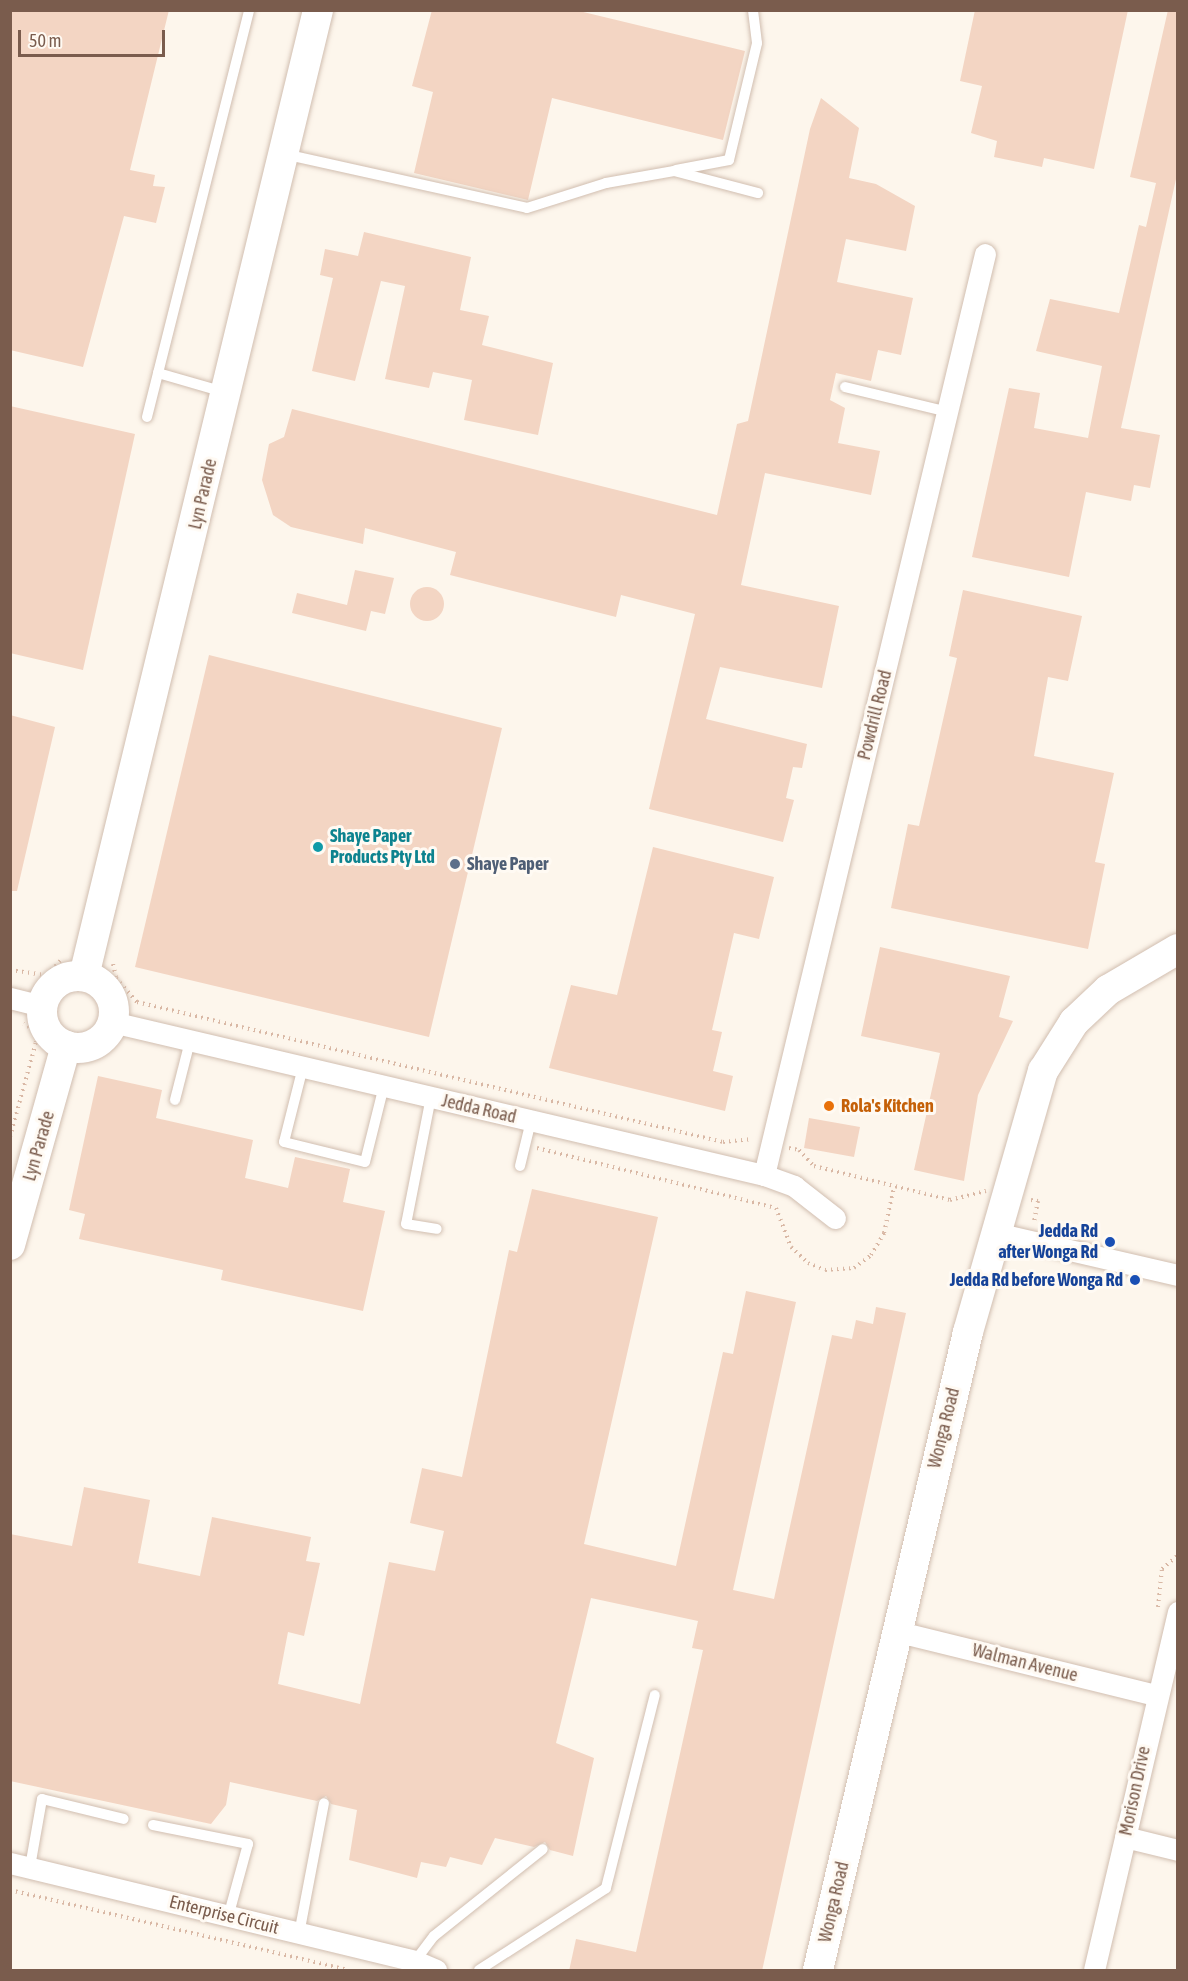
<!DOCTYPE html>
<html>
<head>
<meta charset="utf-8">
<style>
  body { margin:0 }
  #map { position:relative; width:1188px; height:1981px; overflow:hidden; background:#fdf6ec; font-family:"Asap Condensed",sans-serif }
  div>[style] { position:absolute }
  .building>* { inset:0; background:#f3d5c3 }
  .round { border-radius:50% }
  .path>* { height:4px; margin-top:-2px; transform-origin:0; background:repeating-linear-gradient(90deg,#d9b8a5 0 1.5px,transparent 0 6px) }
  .roads { filter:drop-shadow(0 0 2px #d1beb0) drop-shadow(0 0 2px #d1beb0) }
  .lane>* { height:10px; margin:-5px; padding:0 5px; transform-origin:5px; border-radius:5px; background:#fff }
  .street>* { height:21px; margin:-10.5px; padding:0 10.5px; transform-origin:10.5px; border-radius:10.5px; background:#fff }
  .secondary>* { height:30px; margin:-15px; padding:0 15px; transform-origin:15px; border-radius:15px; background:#fff }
  .secondary>.ring { margin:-15px; padding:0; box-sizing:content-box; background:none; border:30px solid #fff; border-radius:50% }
  .dots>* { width:16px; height:16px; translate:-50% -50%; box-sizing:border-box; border:3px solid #fffaf3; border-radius:50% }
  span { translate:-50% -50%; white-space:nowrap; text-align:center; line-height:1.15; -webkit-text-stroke:6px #fffaf3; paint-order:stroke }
  .street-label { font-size:18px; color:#7a5c4d }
  .culture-label { font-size:18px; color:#0d838f; font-weight:700 }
  .left { translate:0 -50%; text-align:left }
  .service-label { font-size:18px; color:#4e5e75; font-weight:700 }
  .food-label { font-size:18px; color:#c56008; font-weight:700 }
  .transit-label { font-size:18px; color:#164399; font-weight:700 }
  .right { translate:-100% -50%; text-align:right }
  .frame { position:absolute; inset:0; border:12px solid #7a5c4d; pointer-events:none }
  .scale { position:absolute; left:18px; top:30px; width:147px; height:27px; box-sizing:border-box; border:3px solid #7a5c4d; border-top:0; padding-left:8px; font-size:18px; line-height:21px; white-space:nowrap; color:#7a5c4d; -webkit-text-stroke:4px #fffaf3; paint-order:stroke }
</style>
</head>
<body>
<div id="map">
  <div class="building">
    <i style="clip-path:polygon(10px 10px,169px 10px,130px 170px,155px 175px,153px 186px,165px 187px,156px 223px,124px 216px,83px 367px,10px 350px)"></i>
    <i style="clip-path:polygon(432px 10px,575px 10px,745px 51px,723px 140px,552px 98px,528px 200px,414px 173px,433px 92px,412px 86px)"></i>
    <i style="clip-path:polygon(975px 10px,1128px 10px,1094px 169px,1044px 158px,1042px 167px,994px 157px,997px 141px,971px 133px,982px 86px,960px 81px)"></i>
    <i style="clip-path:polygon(1168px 10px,1178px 10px,1178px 170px,1121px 428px,1160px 435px,1150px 488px,1134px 485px,1131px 501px,1086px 492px,1069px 577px,972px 557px,1009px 388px,1040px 393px,1034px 428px,1088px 438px,1102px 366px,1036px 351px,1050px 299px,1119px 313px,1139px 225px,1146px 227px,1156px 183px,1130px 177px)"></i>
    <i style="clip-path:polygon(821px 98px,859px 128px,849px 178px,876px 184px,915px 206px,906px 251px,846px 239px,837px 282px,913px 298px,901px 355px,878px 350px,871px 381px,836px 373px,830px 400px,845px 408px,838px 443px,880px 451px,871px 495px,765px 473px,741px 585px,839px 606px,822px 688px,720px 667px,706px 719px,807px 744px,802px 768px,793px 767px,786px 798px,794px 800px,783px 842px,649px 809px,695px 614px,621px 595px,616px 617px,450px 575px,456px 552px,365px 528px,363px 544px,291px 527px,273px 515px,262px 480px,269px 444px,284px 437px,292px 409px,717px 515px,737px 424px,748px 421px,810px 129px)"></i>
    <i style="clip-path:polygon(364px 232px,471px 257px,460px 310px,489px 316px,482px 345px,553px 363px,538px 435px,464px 420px,472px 380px,433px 372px,429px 388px,385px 379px,405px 286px,381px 281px,355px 381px,312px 371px,333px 278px,320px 275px,325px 249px,358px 256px)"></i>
    <i style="clip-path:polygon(10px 406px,135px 434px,83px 670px,10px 653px)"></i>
    <i style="clip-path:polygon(355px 570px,394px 578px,385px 614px,371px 611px,366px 631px,292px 613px,297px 593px,347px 605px)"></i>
    <i class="round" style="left:410px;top:587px;width:34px;height:34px"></i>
    <i style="clip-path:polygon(963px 590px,1082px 616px,1068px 681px,1048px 677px,1034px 756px,1114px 773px,1095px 862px,1105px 864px,1088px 949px,891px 908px,908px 824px,919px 826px,957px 658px,949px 656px)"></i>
    <i style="clip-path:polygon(209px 655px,502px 728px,429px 1037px,135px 967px)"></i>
    <i style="clip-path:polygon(10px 715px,55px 727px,17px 891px,10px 891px)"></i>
    <i style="clip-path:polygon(653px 847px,774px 877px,759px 939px,734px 933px,712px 1030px,722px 1032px,713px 1071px,733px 1076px,725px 1111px,549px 1068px,571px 985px,617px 995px)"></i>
    <i style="clip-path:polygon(880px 947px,1010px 976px,999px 1017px,1013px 1021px,978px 1095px,964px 1181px,914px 1170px,940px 1053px,861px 1036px)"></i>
    <i style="clip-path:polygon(98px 1076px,162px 1090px,156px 1118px,253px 1140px,245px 1178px,288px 1188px,295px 1157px,350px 1169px,343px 1202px,385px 1211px,363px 1311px,221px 1280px,223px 1270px,79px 1239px,85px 1214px,69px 1210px)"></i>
    <i style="clip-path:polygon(809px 1118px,860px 1127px,854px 1157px,804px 1148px)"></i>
    <i style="clip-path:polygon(532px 1189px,658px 1217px,584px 1544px,676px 1566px,723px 1352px,733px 1354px,746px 1291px,796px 1302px,733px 1590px,774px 1599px,832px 1335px,852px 1339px,856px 1320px,873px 1324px,876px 1307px,906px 1313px,762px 1971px,569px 1971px,576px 1939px,636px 1952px,703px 1650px,692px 1648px,698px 1621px,591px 1598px,556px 1743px,594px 1758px,573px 1856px,550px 1850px,545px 1842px,534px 1847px,495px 1838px,482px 1865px,450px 1857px,446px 1867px,421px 1862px,417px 1878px,349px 1860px,357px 1810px,331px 1804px,326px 1796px,317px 1801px,230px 1782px,226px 1805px,211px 1824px,10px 1781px,10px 1534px,72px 1546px,84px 1487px,150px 1500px,138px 1563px,200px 1576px,212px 1517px,311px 1537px,306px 1561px,320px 1563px,304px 1636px,288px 1632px,278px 1684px,360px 1704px,389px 1562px,435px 1571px,444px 1531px,410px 1523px,422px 1468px,462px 1477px,509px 1250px,517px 1252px)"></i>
  </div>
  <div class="path">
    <i style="left:113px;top:964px;width:14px;rotate:78deg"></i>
    <i style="left:116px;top:978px;width:32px;rotate:49deg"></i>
    <i style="left:137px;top:1002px;width:602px;rotate:13.44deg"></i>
    <i style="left:723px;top:1142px;width:29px;rotate:-6deg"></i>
    <i style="left:10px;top:970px;width:37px;rotate:8deg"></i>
    <i style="left:47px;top:975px;width:22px;rotate:-47deg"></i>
    <i style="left:10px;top:1137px;width:98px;rotate:-74.7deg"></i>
    <i style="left:36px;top:1042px;width:12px;rotate:-99deg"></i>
    <i style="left:34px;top:1030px;width:12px;rotate:-149deg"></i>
    <i style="left:537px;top:1148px;width:246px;rotate:14.1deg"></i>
    <i style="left:776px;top:1208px;width:42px;rotate:69deg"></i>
    <i style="left:791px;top:1247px;width:23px;rotate:43deg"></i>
    <i style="left:808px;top:1263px;width:18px;rotate:22deg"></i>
    <i style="left:825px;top:1270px;width:29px;rotate:-4deg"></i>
    <i style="left:854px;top:1268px;width:21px;rotate:-37deg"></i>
    <i style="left:871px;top:1255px;width:26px;rotate:-59deg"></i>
    <i style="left:884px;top:1233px;width:47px;rotate:-77.7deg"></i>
    <i style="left:789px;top:1148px;width:10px;rotate:11deg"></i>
    <i style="left:799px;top:1150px;width:22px;rotate:47deg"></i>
    <i style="left:814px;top:1166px;width:140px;rotate:14deg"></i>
    <i style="left:950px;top:1200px;width:37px;rotate:-14deg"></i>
    <i style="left:1031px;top:1200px;width:7px;rotate:8deg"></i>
    <i style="left:1038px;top:1201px;width:21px;rotate:101deg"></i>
    <i style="left:1158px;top:1607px;width:38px;rotate:-84deg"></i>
    <i style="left:1162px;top:1569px;width:21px;rotate:-41deg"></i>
    <i style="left:10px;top:1890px;width:347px;rotate:13.3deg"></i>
  </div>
  <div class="roads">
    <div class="lane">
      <i style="left:284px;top:154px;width:249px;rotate:12.5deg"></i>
      <i style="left:527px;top:208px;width:83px;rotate:-17.6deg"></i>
      <i style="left:606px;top:183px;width:69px;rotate:-10deg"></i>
      <i style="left:674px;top:171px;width:87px;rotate:14.7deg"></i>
      <i style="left:676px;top:170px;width:54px;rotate:-10.7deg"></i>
      <i style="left:729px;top:160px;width:120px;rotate:-76.5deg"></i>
      <i style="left:757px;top:43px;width:33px;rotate:-97deg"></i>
      <i style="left:158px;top:373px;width:69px;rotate:16.1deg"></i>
      <i style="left:845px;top:387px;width:106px;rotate:13.6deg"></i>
      <i style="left:147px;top:417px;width:420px;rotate:-75.9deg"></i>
      <i style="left:303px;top:1067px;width:77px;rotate:104.2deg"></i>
      <i style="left:284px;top:1142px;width:83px;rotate:13.9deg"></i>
      <i style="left:365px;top:1162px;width:78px;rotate:-76deg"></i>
      <i style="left:431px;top:1097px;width:129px;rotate:101.1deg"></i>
      <i style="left:406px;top:1224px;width:31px;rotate:9deg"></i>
      <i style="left:175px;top:1100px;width:61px;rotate:-75.7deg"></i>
      <i style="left:520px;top:1166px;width:46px;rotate:-76.3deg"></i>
      <i style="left:153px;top:1825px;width:97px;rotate:11.3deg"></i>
      <i style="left:248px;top:1844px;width:76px;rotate:105.3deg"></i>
      <i style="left:30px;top:1867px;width:69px;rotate:-80deg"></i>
      <i style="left:42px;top:1799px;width:84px;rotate:13.7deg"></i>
      <i style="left:299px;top:1934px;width:133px;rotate:-79.2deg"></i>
      <i style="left:415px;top:1961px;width:31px;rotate:-53deg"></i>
      <i style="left:434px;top:1936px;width:139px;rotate:-38.6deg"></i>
      <i style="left:479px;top:1970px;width:151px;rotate:-32.8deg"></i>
      <i style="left:606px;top:1888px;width:199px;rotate:-75.8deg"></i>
    </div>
    <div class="street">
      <i style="left:10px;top:998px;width:33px;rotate:14deg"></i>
      <i style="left:112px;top:1022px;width:670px;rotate:13.21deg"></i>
      <i style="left:764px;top:1175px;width:32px;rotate:20deg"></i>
      <i style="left:794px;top:1186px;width:52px;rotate:38deg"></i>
      <i style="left:764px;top:1175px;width:947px;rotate:-76.51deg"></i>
      <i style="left:996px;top:1233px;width:187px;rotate:13deg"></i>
      <i style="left:895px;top:1631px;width:268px;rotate:13.8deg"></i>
      <i style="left:1125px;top:1837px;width:55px;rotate:13.8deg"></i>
      <i style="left:10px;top:1863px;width:417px;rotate:13.6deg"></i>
      <i style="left:415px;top:1961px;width:23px;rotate:23deg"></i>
      <i style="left:1094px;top:1970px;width:368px;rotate:-76.8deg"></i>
    </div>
    <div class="secondary">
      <i style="left:84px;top:976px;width:994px;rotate:-76.38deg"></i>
      <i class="ring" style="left:42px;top:976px;width:42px;height:42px"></i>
      <i style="left:10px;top:1245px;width:207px;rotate:-74.3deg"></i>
      <i style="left:818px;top:1970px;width:655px;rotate:-76.77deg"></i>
      <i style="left:968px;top:1332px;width:272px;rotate:-74deg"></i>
      <i style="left:1043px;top:1071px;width:58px;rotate:-57.7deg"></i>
      <i style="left:1074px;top:1022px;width:47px;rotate:-43.3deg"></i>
      <i style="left:1108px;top:990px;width:81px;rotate:-30.4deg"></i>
    </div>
  </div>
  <div class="dots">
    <i style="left:318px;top:847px;background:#0f9aa8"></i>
    <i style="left:455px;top:864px;background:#5c6f8a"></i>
    <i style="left:829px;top:1106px;background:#e8710a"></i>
    <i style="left:1110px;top:1242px;background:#1a4fb4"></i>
    <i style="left:1135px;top:1280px;background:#1a4fb4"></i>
  </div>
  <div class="street-label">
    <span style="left:203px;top:494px;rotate:-77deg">Lyn Parade</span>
    <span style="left:875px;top:715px;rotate:-76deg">Powdrill Road</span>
    <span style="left:479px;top:1109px;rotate:13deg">Jedda Road</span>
    <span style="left:39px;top:1146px;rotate:-74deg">Lyn Parade</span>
    <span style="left:944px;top:1428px;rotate:-76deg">Wonga Road</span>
    <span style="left:1025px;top:1663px;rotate:14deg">Walman Avenue</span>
    <span style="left:1135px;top:1791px;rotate:-78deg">Morison Drive</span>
    <span style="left:834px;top:1902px;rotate:-77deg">Wonga Road</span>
    <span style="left:224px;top:1915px;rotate:14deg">Enterprise Circuit</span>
  </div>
  <div class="culture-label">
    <span class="left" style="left:330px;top:847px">Shaye Paper<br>Products Pty Ltd</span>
  </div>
  <div class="service-label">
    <span class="left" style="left:467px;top:864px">Shaye Paper</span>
  </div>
  <div class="food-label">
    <span class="left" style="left:841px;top:1106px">Rola's Kitchen</span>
  </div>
  <div class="transit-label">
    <span class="right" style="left:1098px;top:1242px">Jedda Rd<br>after Wonga Rd</span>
    <span class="right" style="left:1123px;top:1280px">Jedda Rd before Wonga Rd</span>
  </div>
  <div class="frame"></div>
  <div class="scale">50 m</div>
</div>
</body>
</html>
